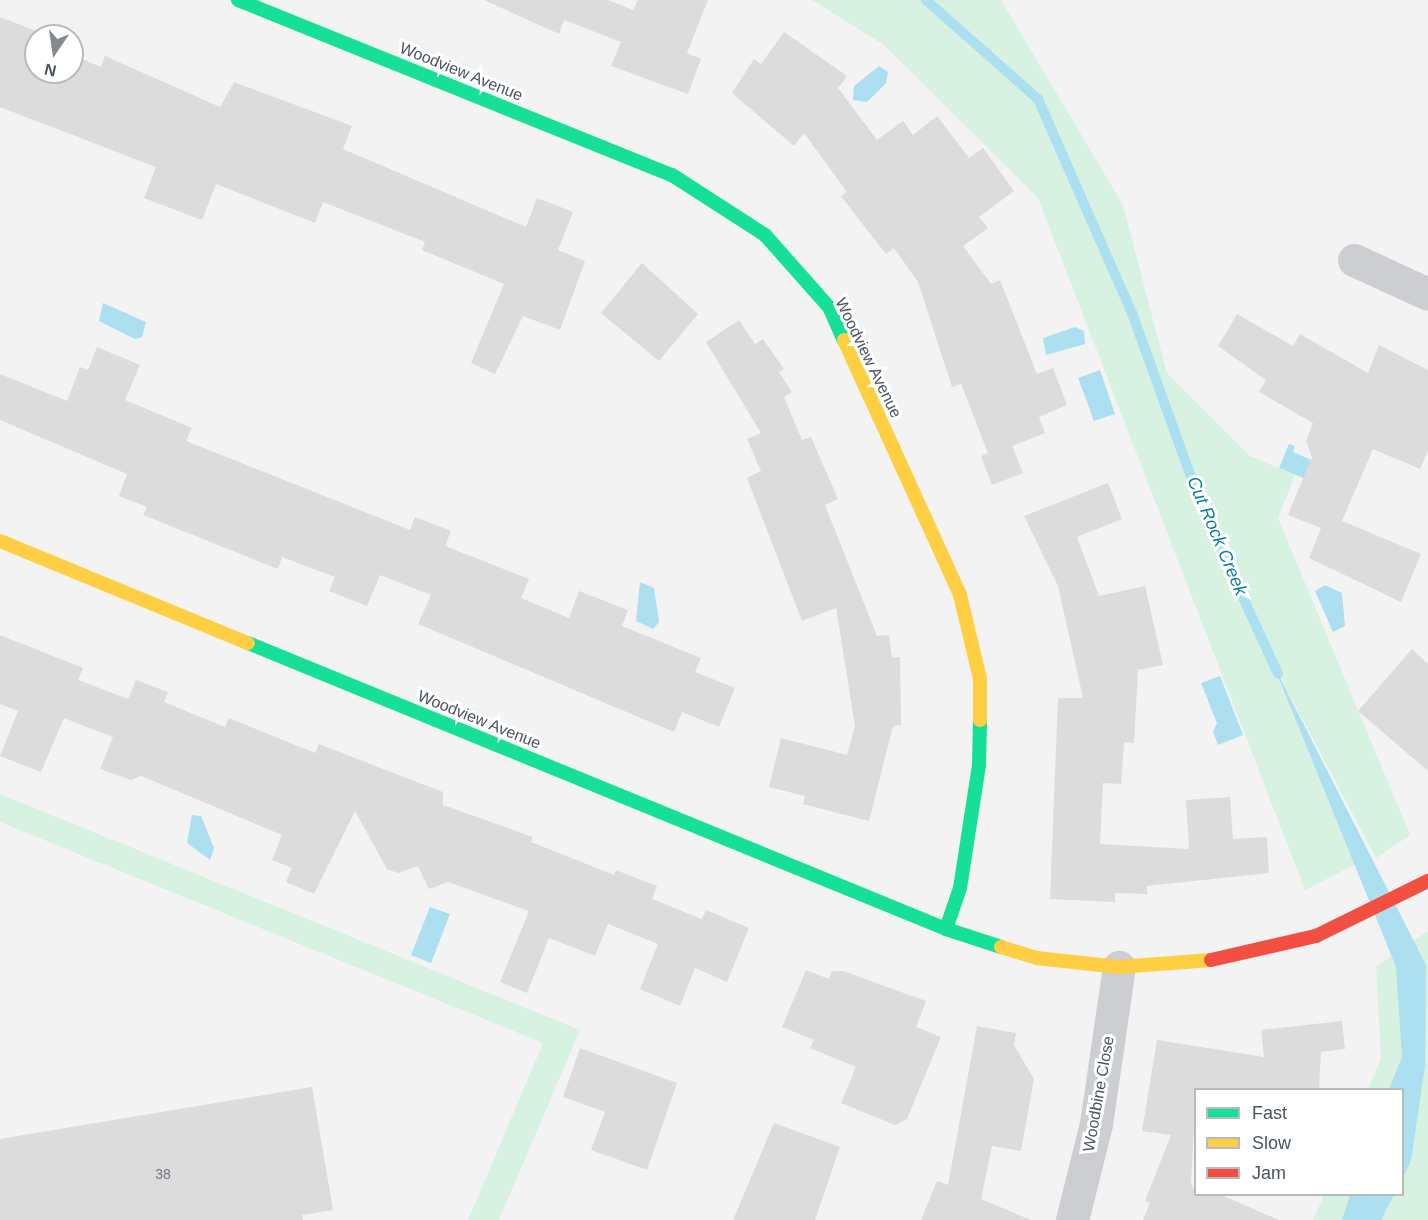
<!DOCTYPE html>
<html>
<head>
<meta charset="utf-8">
<style>
  body { margin:0 }
  #map { position:relative; width:1428px; height:1220px; overflow:hidden; background:#f3f3f3; font-family:Arial,sans-serif }
  div>[style] { position:absolute }
  .green>* { inset:0; background:#d8f2e2 }
  .water>* { inset:0; background:#acdff0 }
  .stream>* { height:10px; margin:-5px; padding:0 5px; transform-origin:5px; border-radius:5px; background:#acdff0 }
  .building>* { inset:0; background:#dcdcdd }
  .street>* { height:33px; margin:-16.5px; padding:0 16.5px; transform-origin:16.5px; border-radius:16.5px; background:#cdced1 }
  .fast>* { height:14px; margin:-7px; padding:0 7px; transform-origin:7px; border-radius:7px; background:#16e098 }
  .slow>* { height:14px; margin:-7px; padding:0 7px; transform-origin:7px; border-radius:7px; background:#ffcf43 }
  .jam>* { height:14px; margin:-7px; padding:0 7px; transform-origin:7px; border-radius:7px; background:#f24e42 }
  span { translate:-50% -50%; white-space:nowrap; text-align:center; line-height:1.15; -webkit-text-stroke:6px #fff; paint-order:stroke }
  .number-label { font-size:14px; color:#6e7780 }
  .number-label span { -webkit-text-stroke-width:0 }
  .street-label { font-size:16px; color:#495460 }
  .water-label { font-size:18px; color:#0c7ca1; font-style:italic }
  .legend { position:absolute; left:1194px; top:1088px; width:210px; height:108px; box-sizing:border-box; background:#fff; border:2px solid #b6bbbf; margin:0; padding:8px 10px; list-style:none; font-size:18px; color:#495460 }
  .legend li { display:flex; align-items:center; gap:12px; height:30px }
  .legend b { width:30px; border:2px solid #b6bbbf }
  .north { position:absolute; left:24px; top:24px; width:60px; height:60px; box-sizing:border-box; background:#fff; border:2px solid #b6bbbf; border-radius:50%; rotate:193deg; font-size:16px; font-weight:700; line-height:24px; text-align:center; color:#495460 }
  .north::after { content:''; display:block; margin:auto; width:21px; height:27px; background:#848c93; clip-path:polygon(50% 0,100% 100%,50% 72%,0 100%) }
</style>
</head>
<body>
<div id="map">
  <div class="green">
    <i style="clip-path:polygon(812px 0,1001px 0,1123px 205px,1167px 373px,1250px 456px,1295px 475px,1278px 518px,1410px 835px,1376px 858px,1279px 675px,1356px 864px,1305px 890px,1038px 198px,884px 45px)"></i>
    <i style="clip-path:polygon(0 794px,580px 1030px,499px 1220px,468px 1220px,543px 1043px,0 822px)"></i>
    <i style="clip-path:polygon(1428px 931px,1428px 1220px,1313px 1220px,1324px 1195px,1402px 1194px,1402px 1090px,1368px 1089px,1381px 1059px,1376px 966px)"></i>
  </div>
  <div class="water">
    <i style="clip-path:polygon(879px 66px,888px 72px,886px 83px,867px 102px,853px 100px,854px 86px)"></i>
    <i style="clip-path:polygon(103px 303px,146px 322px,142px 337px,135px 339px,99px 321px)"></i>
    <i style="clip-path:polygon(1075px 327px,1084px 331px,1085px 344px,1046px 355px,1043px 338px)"></i>
    <i style="clip-path:polygon(1100px 370px,1115px 414px,1094px 421px,1078px 378px)"></i>
    <i style="clip-path:polygon(1289px 444px,1295px 446px,1293px 452px,1327px 467px,1320px 485px,1279px 468px)"></i>
    <i style="clip-path:polygon(640px 582px,654px 588px,659px 622px,653px 629px,636px 621px)"></i>
    <i style="clip-path:polygon(1325px 585px,1342px 593px,1345px 626px,1333px 632px,1315px 591px)"></i>
    <i style="clip-path:polygon(1273px 664px,1426px 965px,1425px 1066px,1411px 1161px,1403px 1178px,1402px 1090px,1389px 1089px,1402px 1057px,1396px 967px)"></i>
    <i style="clip-path:polygon(1220px 676px,1243px 735px,1218px 745px,1213px 732px,1217px 723px,1201px 683px)"></i>
    <i style="clip-path:polygon(192px 815px,201px 816px,214px 848px,210px 860px,187px 843px)"></i>
    <i style="clip-path:polygon(430px 907px,450px 914px,431px 963px,411px 955px)"></i>
    <i style="clip-path:polygon(1350px 1195px,1350px 1194px,1394px 1195px,1381px 1220px,1342px 1220px)"></i>
  </div>
  <div class="stream">
    <i style="left:926px;top:0;width:149px;rotate:41.5deg"></i>
    <i style="left:1038px;top:99px;width:234px;rotate:66.3deg"></i>
    <i style="left:1132px;top:313px;width:209px;rotate:70.2deg"></i>
    <i style="left:1203px;top:510px;width:180px;rotate:65.4deg"></i>
  </div>
  <div class="building">
    <i style="clip-path:polygon(484px 0,608px 0,633px 10px,638px 0,708px 0,687px 53px,701px 59px,688px 94px,611px 66px,621px 42px,564px 20px,559px 34px)"></i>
    <i style="clip-path:polygon(0 17px,36px 31px,36px 72px,72px 72px,72px 55px,101px 67px,105px 56px,220px 107px,234px 82px,352px 126px,343px 149px,526px 227px,537px 198px,573px 212px,558px 250px,585px 261px,560px 330px,523px 316px,495px 374px,471px 363px,504px 284px,422px 250px,425px 242px,323px 202px,315px 223px,216px 184px,202px 220px,144px 198px,156px 167px,0 107px)"></i>
    <i style="clip-path:polygon(784px 32px,847px 76px,838px 88px,877px 140px,903px 121px,913px 135px,937px 116px,969px 158px,983px 148px,1014px 191px,979px 217px,988px 228px,963px 246px,991px 284px,1000px 280px,1037px 374px,1053px 368px,1067px 405px,1039px 417px,1045px 433px,1012px 446px,1023px 473px,992px 485px,981px 456px,988px 453px,961px 384px,952px 387px,918px 282px,894px 248px,886px 254px,864px 226px,841px 196px,847px 192px,804px 133px,794px 146px,732px 93px,754px 59px,761px 64px)"></i>
    <i style="clip-path:polygon(642px 263px,698px 314px,659px 361px,601px 313px)"></i>
    <i style="clip-path:polygon(1237px 314px,1293px 346px,1300px 334px,1368px 373px,1379px 345px,1428px 370px,1428px 451px,1420px 469px,1373px 449px,1342px 521px,1421px 554px,1401px 602px,1309px 558px,1321px 528px,1288px 515px,1312px 457px,1306px 441px,1313px 423px,1259px 392px,1266px 380px,1218px 346px)"></i>
    <i style="clip-path:polygon(739px 320px,755px 344px,763px 339px,784px 369px,779px 372px,792px 392px,784px 397px,802px 440px,811px 437px,838px 499px,825px 505px,877px 636px,889px 635px,892px 658px,900px 657px,901px 725px,893px 726px,869px 821px,803px 804px,805px 796px,769px 787px,781px 738px,847px 755px,855px 726px,836px 608px,802px 621px,747px 478px,761px 471px,747px 439px,761px 433px,706px 342px)"></i>
    <i style="clip-path:polygon(97px 347px,140px 365px,125px 400px,192px 428px,186px 441px,410px 530px,415px 517px,451px 531px,445px 546px,529px 579px,521px 598px,569px 618px,579px 591px,628px 610px,622px 626px,701px 658px,695px 672px,735px 688px,719px 727px,682px 712px,674px 732px,418px 624px,431px 595px,380px 575px,367px 606px,329px 591px,335px 577px,282px 557px,278px 569px,143px 515px,147px 507px,119px 496px,127px 474px,0 420px,0 374px,67px 401px,80px 367px,88px 370px)"></i>
    <i style="clip-path:polygon(1108px 483px,1122px 519px,1077px 537px,1099px 596px,1145px 586px,1163px 665px,1138px 670px,1134px 743px,1124px 742px,1121px 784px,1103px 783px,1100px 844px,1189px 849px,1186px 800px,1230px 797px,1233px 839px,1267px 837px,1269px 873px,1147px 886px,1147px 894px,1115px 893px,1115px 902px,1050px 899px,1058px 698px,1083px 698px,1058px 586px,1024px 516px)"></i>
    <i style="clip-path:polygon(0 635px,83px 668px,78px 680px,128px 699px,136px 680px,168px 692px,164px 702px,225px 727px,229px 718px,315px 753px,319px 744px,409px 779px,443px 792px,443px 805px,533px 837px,531px 842px,614px 875px,616px 870px,657px 886px,652px 899px,702px 919px,706px 910px,749px 928px,727px 982px,695px 968px,680px 1006px,640px 989px,658px 944px,608px 924px,595px 956px,549px 938px,527px 993px,500px 982px,529px 911px,448px 882px,429px 889px,418px 866px,398px 873px,387px 869px,355px 811px,314px 894px,286px 882px,292px 868px,272px 860px,282px 835px,141px 776px,131px 780px,100px 769px,113px 737px,64px 718px,41px 772px,0 756px,18px 711px,0 704px)"></i>
    <i style="clip-path:polygon(1412px 649px,1428px 664px,1428px 771px,1358px 711px)"></i>
    <i style="clip-path:polygon(806px 970px,829px 979px,832px 971px,843px 971px,926px 1001px,916px 1027px,941px 1037px,907px 1119px,895px 1125px,841px 1103px,856px 1067px,810px 1048px,814px 1040px,782px 1027px)"></i>
    <i style="clip-path:polygon(1342px 1021px,1345px 1049px,1321px 1052px,1319px 1089px,1196px 1089px,1191px 1183px,1196px 1194px,1219px 1194px,1279px 1220px,1143px 1220px,1150px 1203px,1145px 1201px,1171px 1135px,1142px 1131px,1157px 1040px,1264px 1057px,1261px 1030px)"></i>
    <i style="clip-path:polygon(977px 1026px,1016px 1033px,1014px 1045px,1034px 1079px,1021px 1151px,992px 1146px,981px 1199px,1031px 1220px,921px 1220px,937px 1181px,948px 1185px)"></i>
    <i style="clip-path:polygon(580px 1048px,677px 1083px,647px 1170px,591px 1150px,605px 1112px,563px 1097px)"></i>
    <i style="clip-path:polygon(312px 1087px,333px 1210px,302px 1215px,303px 1220px,0 1220px,0 1139px)"></i>
    <i style="clip-path:polygon(774px 1123px,840px 1147px,815px 1220px,733px 1220px)"></i>
  </div>
  <div class="street">
    <i style="left:1354px;top:260px;width:81px;rotate:24.7deg"></i>
    <i style="left:1072px;top:1220px;width:99px;rotate:-76deg"></i>
    <i style="left:1096px;top:1124px;width:159px;rotate:-81.7deg"></i>
  </div>
  <div class="fast">
    <i style="left:238px;top:0;width:468px;rotate:22deg"></i>
    <i style="left:672px;top:175px;width:111px;rotate:32.8deg"></i>
    <i style="left:765px;top:235px;width:96px;rotate:48.4deg"></i>
    <i style="left:829px;top:307px;width:36px;rotate:66deg"></i>
    <i style="left:248px;top:643px;width:754px;rotate:22.28deg"></i>
    <i style="left:946px;top:929px;width:58px;rotate:18.1deg"></i>
    <i style="left:946px;top:929px;width:43px;rotate:-71.1deg"></i>
    <i style="left:960px;top:888px;width:124px;rotate:-81.2deg"></i>
    <i style="left:979px;top:765px;width:45px;rotate:-88.7deg"></i>
  </div>
  <div class="slow">
    <i style="left:844px;top:340px;width:280px;rotate:65.5deg"></i>
    <i style="left:960px;top:595px;width:86px;rotate:76.6deg"></i>
    <i style="left:980px;top:679px;width:41px;rotate:90deg"></i>
    <i style="left:0;top:541px;width:268px;rotate:22.4deg"></i>
    <i style="left:1001px;top:947px;width:38px;rotate:17deg"></i>
    <i style="left:1037px;top:958px;width:82px;rotate:6.3deg"></i>
    <i style="left:1119px;top:967px;width:92px;rotate:-4.4deg"></i>
  </div>
  <div class="jam">
    <i style="left:1211px;top:960px;width:108px;rotate:-12.9deg"></i>
    <i style="left:1316px;top:936px;width:125px;rotate:-26.2deg"></i>
  </div>
  <div class="number-label">
    <span style="left:163px;top:1174px">38</span>
  </div>
  <div class="street-label">
    <span style="left:461px;top:72px;rotate:22deg">Woodview Avenue</span>
    <span style="left:868px;top:358px;rotate:64deg">Woodview Avenue</span>
    <span style="left:479px;top:720px;rotate:22deg">Woodview Avenue</span>
    <span style="left:1099px;top:1094px;rotate:-80deg">Woodbine Close</span>
  </div>
  <div class="water-label">
    <span style="left:1217px;top:536px;rotate:67deg">Cut Rock Creek</span>
  </div>
  <ul class="legend">
  <li><b style="height:8px;background:#16e098"></b>Fast</li>
  <li><b style="height:8px;background:#ffcf43"></b>Slow</li>
  <li><b style="height:8px;background:#f24e42"></b>Jam</li>
  </ul>
  <div class="north">N</div>
</div>
</body>
</html>
